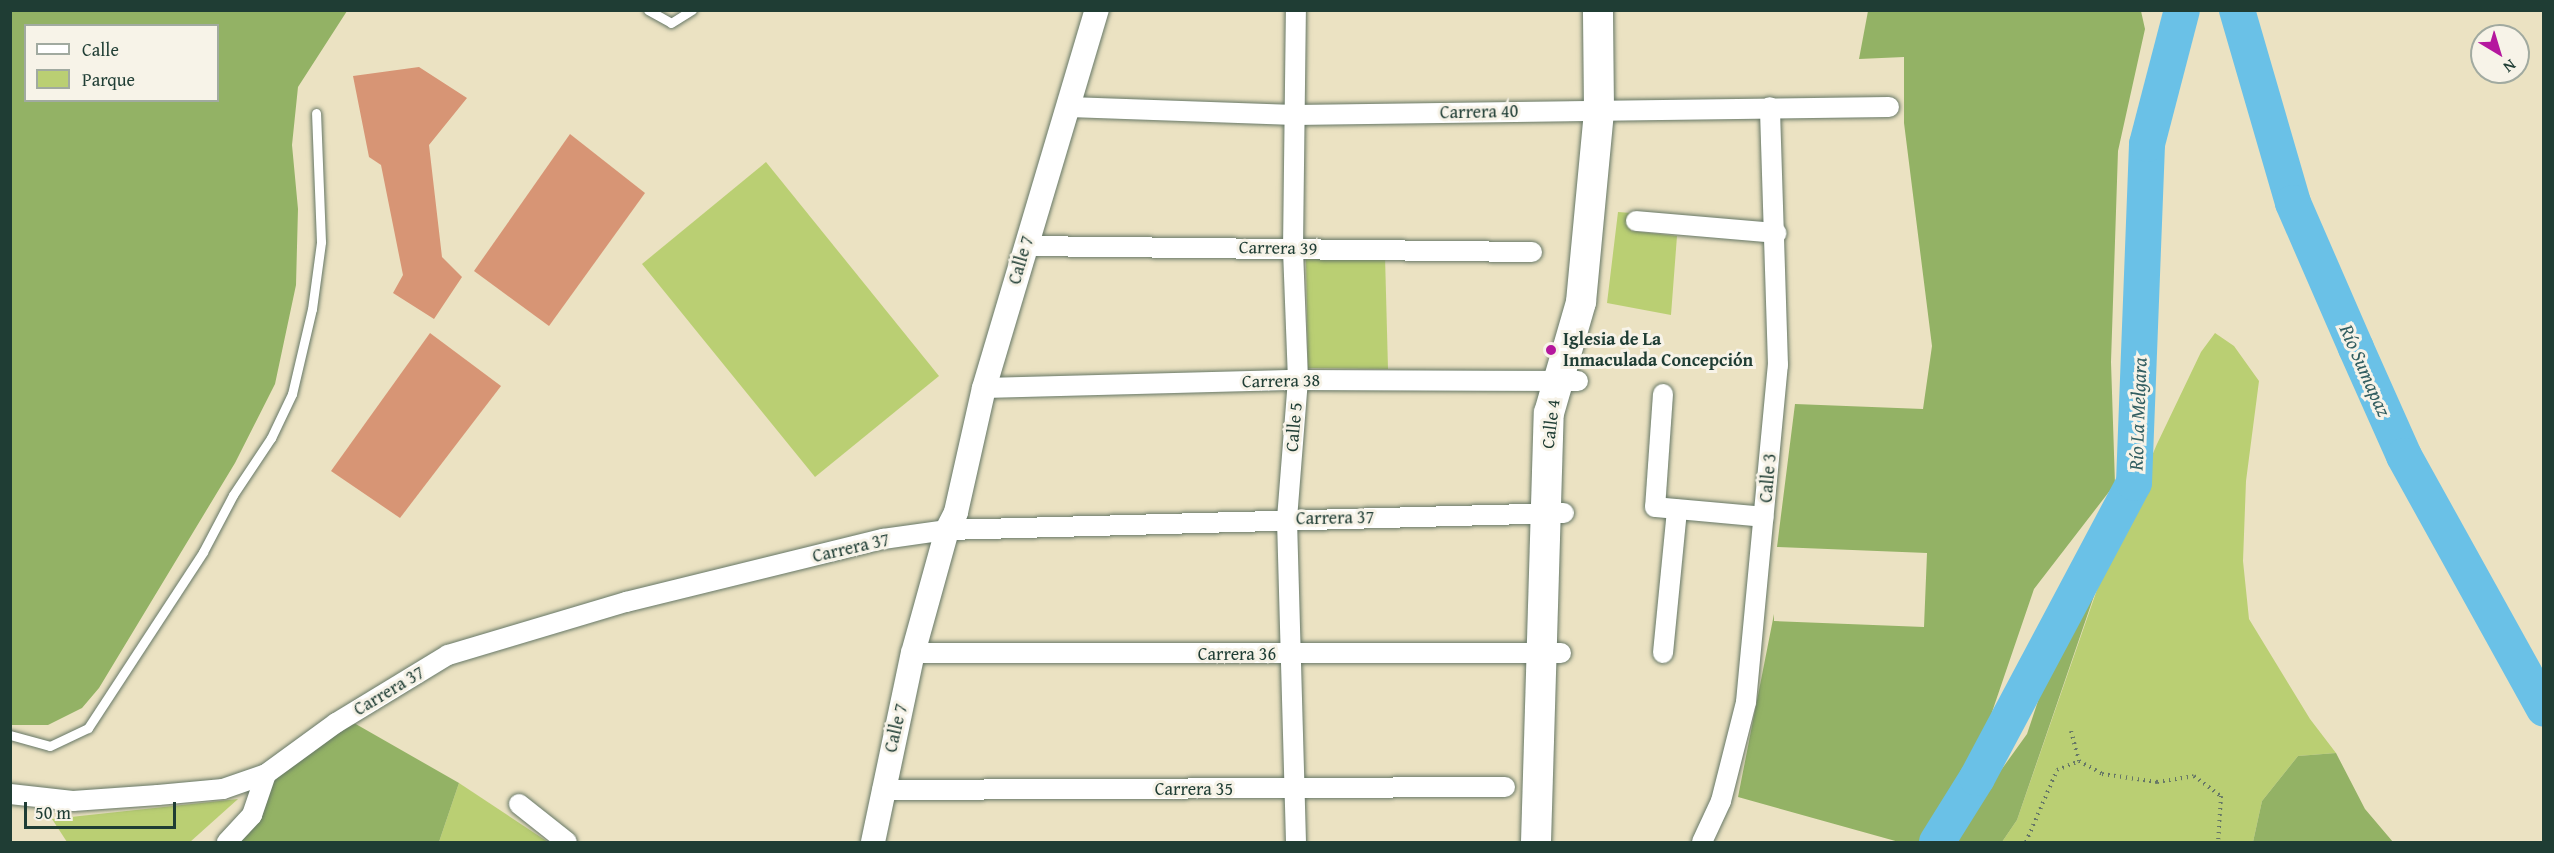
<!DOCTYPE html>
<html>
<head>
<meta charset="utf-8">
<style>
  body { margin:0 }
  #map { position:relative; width:2554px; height:853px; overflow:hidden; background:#ebe2c2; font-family:"Gentium Book Plus",serif }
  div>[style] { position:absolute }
  .green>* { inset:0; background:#bacf73 }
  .forest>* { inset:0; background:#93b265 }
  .river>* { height:36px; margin:-18px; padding:0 18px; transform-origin:18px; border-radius:18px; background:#6ac1e7 }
  .building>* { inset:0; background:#d79575 }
  .path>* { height:4px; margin-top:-2px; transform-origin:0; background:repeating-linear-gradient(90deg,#676 0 1.5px,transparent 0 6px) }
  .roads { filter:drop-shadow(0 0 2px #676) drop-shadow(0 0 2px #676) }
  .service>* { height:9px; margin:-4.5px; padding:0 4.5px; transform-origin:4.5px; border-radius:4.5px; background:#fff }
  .minor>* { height:20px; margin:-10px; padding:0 10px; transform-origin:10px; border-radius:10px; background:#fff }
  .tertiary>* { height:24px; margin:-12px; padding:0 12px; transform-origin:12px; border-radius:12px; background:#fff }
  .primary>* { height:30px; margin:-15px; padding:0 15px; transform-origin:15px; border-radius:15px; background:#fff }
  .dots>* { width:16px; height:16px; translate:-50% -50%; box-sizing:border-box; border:3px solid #f7f3e8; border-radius:50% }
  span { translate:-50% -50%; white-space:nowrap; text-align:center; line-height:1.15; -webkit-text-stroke:6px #f7f3e8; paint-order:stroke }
  .street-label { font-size:18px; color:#1f3d34 }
  .poi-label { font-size:18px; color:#1f3d34; font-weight:700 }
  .left { translate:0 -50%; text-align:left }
  .water-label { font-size:20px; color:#325e61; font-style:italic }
  .frame { position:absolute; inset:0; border:12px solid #1f3d34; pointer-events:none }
  .legend { position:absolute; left:24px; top:24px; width:195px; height:78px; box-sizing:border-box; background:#f7f3e8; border:2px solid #a1aaa0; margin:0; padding:8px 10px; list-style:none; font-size:18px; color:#1f3d34 }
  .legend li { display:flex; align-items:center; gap:12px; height:30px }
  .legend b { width:30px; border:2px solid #a1aaa0 }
  .north { position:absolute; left:2470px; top:24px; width:60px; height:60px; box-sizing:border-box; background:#f7f3e8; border:2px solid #a1aaa0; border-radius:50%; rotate:142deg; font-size:16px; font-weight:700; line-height:24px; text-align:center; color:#1f3d34 }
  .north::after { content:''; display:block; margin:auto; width:21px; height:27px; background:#b5179e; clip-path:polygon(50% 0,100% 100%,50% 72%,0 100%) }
  .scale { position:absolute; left:24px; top:802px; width:152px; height:27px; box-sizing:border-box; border:3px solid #1f3d34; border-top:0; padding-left:8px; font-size:18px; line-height:21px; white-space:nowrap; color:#1f3d34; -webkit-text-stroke:4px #f7f3e8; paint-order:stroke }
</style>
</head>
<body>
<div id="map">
  <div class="green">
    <i style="clip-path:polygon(766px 162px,939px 376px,815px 477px,642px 264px)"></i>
    <i style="clip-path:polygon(1618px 212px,1631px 213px,1631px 231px,1677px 236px,1671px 315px,1607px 303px)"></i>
    <i style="clip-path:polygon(1385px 256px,1388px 369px,1308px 368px,1306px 259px)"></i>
    <i style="clip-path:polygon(2215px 333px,2234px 346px,2259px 381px,2246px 481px,2243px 561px,2249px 619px,2310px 719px,2336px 753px,2298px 756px,2262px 801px,2253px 842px,2002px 842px,2017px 820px,2108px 558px,2157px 444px,2201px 352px)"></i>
    <i style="clip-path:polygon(459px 783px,548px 842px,439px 842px)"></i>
    <i style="clip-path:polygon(238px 799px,190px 842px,67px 842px,52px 819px)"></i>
  </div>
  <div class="forest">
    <i style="clip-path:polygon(evenodd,10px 11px,347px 11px,298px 87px,292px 145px,298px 209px,296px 285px,275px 384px,235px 463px,99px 688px,82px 708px,48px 725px,11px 725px,10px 11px,26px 26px,218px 26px,218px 100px,26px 100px,26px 26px)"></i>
    <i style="clip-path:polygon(1868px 11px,2141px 11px,2145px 29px,2118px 151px,2111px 362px,2115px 484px,2034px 589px,1977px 756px,1924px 842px,1899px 842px,1738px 797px,1774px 614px,1774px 621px,1924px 627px,1927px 553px,1777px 547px,1795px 404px,1923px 409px,1932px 346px,1904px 123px,1904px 57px,1859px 59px)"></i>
    <i style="clip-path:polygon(2096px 590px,2017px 820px,2002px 842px,1957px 842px,1981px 798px,2027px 734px,2046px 677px)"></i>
    <i style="clip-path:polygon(354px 723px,459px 783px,439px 842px,217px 842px,274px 776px)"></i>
    <i style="clip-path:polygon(2336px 753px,2365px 809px,2393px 842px,2253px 842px,2262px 801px,2298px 756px)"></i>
  </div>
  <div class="river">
    <i style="left:2237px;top:10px;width:201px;rotate:73.8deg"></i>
    <i style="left:2293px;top:203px;width:158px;rotate:66.5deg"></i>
    <i style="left:2356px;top:348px;width:118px;rotate:66deg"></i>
    <i style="left:2404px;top:456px;width:289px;rotate:61deg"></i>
    <i style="left:1937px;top:842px;width:75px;rotate:-58deg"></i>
    <i style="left:1977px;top:778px;width:334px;rotate:-62deg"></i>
    <i style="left:2134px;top:483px;width:339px;rotate:-87.8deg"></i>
    <i style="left:2147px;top:144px;width:138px;rotate:-75.4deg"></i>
  </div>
  <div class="building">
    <i style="clip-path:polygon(419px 67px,467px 98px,429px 145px,442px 257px,462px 277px,434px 319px,393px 293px,403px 275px,381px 165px,369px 157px,353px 76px)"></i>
    <i style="clip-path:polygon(570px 134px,645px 193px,549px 326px,474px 271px)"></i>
    <i style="clip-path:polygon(430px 333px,501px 386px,400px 518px,331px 471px)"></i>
  </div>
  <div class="path">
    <i style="left:2071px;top:731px;width:31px;rotate:75deg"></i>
    <i style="left:2079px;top:761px;width:26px;rotate:29deg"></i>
    <i style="left:2102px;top:774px;width:56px;rotate:8.3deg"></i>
    <i style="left:2157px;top:782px;width:37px;rotate:-9deg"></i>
    <i style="left:2194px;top:776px;width:34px;rotate:37deg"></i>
    <i style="left:2221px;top:796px;width:46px;rotate:93.7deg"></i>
    <i style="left:2026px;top:842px;width:78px;rotate:-66.7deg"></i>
    <i style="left:2057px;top:770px;width:24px;rotate:-22deg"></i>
  </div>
  <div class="roads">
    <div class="service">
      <i style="left:648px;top:10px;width:26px;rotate:29deg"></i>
      <i style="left:671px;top:23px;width:25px;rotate:-32deg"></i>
      <i style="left:10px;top:735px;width:41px;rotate:15.4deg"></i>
      <i style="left:50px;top:746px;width:42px;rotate:-25.3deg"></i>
      <i style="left:88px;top:728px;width:210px;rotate:-56.8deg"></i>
      <i style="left:203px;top:552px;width:64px;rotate:-62.2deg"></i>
      <i style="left:233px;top:495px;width:69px;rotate:-56.3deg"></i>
      <i style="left:271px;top:438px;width:49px;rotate:-64.5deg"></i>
      <i style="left:292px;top:394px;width:87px;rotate:-76.8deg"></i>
      <i style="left:312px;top:309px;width:68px;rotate:-82.3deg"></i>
      <i style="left:321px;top:242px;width:129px;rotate:-92.2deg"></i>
    </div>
    <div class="minor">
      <i style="left:1069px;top:107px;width:226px;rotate:2deg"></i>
      <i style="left:1295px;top:115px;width:594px;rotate:-0.77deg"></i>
      <i style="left:1636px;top:221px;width:141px;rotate:4.9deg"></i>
      <i style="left:1025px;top:246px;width:507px;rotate:0.68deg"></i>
      <i style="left:984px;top:388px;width:314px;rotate:-1.5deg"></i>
      <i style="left:1298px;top:380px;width:280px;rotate:0.2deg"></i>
      <i style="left:1663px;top:394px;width:113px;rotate:94deg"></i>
      <i style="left:1655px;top:507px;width:109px;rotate:5.2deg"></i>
      <i style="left:913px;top:653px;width:648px"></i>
      <i style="left:1663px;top:653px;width:144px;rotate:-84.4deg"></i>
      <i style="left:882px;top:790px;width:623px;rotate:-0.28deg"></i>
      <i style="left:10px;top:794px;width:63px;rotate:6.3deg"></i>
      <i style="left:73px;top:801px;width:85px;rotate:-4deg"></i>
      <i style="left:158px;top:795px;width:65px;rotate:-5.3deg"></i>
      <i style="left:223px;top:789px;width:46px;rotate:-19.2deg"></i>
      <i style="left:519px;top:804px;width:61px;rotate:38.4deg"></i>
      <i style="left:227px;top:842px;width:37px;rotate:-47deg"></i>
      <i style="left:252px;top:815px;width:43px;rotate:-71.1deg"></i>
      <i style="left:266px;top:774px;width:87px;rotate:-36.1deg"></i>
      <i style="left:336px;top:723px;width:131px;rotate:-31.3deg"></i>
      <i style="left:448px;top:655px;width:186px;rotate:-16.6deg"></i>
      <i style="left:626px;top:602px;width:265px;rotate:-13.8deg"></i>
      <i style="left:883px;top:539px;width:65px;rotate:-8deg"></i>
      <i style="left:947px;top:530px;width:617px;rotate:-1.58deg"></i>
      <i style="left:1296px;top:842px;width:323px;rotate:-91.6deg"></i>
      <i style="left:1287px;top:519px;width:139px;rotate:-85.5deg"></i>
      <i style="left:1298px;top:380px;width:132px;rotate:-92.2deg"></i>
      <i style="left:1293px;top:248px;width:238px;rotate:-89.3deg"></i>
      <i style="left:1702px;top:842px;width:45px;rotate:-65.1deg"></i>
      <i style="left:1721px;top:801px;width:102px;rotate:-75.8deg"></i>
      <i style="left:1746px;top:702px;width:339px;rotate:-84.6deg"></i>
      <i style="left:1778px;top:365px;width:258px;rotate:-91.8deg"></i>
    </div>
    <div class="tertiary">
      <i style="left:873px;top:842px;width:193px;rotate:-78.1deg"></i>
      <i style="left:913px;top:653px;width:128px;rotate:-74.5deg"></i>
      <i style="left:947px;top:530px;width:20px;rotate:-63deg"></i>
      <i style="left:956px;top:512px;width:127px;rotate:-77.3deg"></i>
      <i style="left:984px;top:388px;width:395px;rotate:-73.4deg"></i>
    </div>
    <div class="primary">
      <i style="left:1536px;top:842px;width:429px;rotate:-88.3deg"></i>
      <i style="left:1549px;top:413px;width:116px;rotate:-73.9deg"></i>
      <i style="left:1581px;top:302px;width:193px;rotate:-84.6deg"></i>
      <i style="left:1599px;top:110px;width:100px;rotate:-90.6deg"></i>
    </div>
  </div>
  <div class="dots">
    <i style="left:1551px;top:350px;background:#b5179e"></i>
  </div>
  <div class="street-label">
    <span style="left:1479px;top:112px;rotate:-1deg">Carrera 40</span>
    <span style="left:1278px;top:248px;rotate:1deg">Carrera 39</span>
    <span style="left:1021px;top:260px;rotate:-74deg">Calle 7</span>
    <span style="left:1281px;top:381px;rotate:-1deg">Carrera 38</span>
    <span style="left:1551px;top:424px;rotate:-83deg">Calle 4</span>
    <span style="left:1294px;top:427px;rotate:-85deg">Calle 5</span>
    <span style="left:1768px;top:478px;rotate:-85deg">Calle 3</span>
    <span style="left:1335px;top:518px;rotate:-1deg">Carrera 37</span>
    <span style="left:851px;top:548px;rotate:-13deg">Carrera 37</span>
    <span style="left:1237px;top:654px">Carrera 36</span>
    <span style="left:389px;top:691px;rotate:-31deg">Carrera 37</span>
    <span style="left:896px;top:728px;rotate:-77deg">Calle 7</span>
    <span style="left:1194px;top:789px">Carrera 35</span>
  </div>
  <div class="poi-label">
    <span class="left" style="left:1563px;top:350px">Iglesia de La<br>Inmaculada Concepción</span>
  </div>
  <div class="water-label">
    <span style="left:2366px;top:370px;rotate:66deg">Río Sumapaz</span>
    <span style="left:2137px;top:414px;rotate:-88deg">Río La Melgara</span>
  </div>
  <div class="frame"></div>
  <ul class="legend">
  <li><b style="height:8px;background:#fff"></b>Calle</li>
  <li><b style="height:16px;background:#bacf73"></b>Parque</li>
  </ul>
  <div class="north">N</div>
  <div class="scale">50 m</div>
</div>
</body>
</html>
